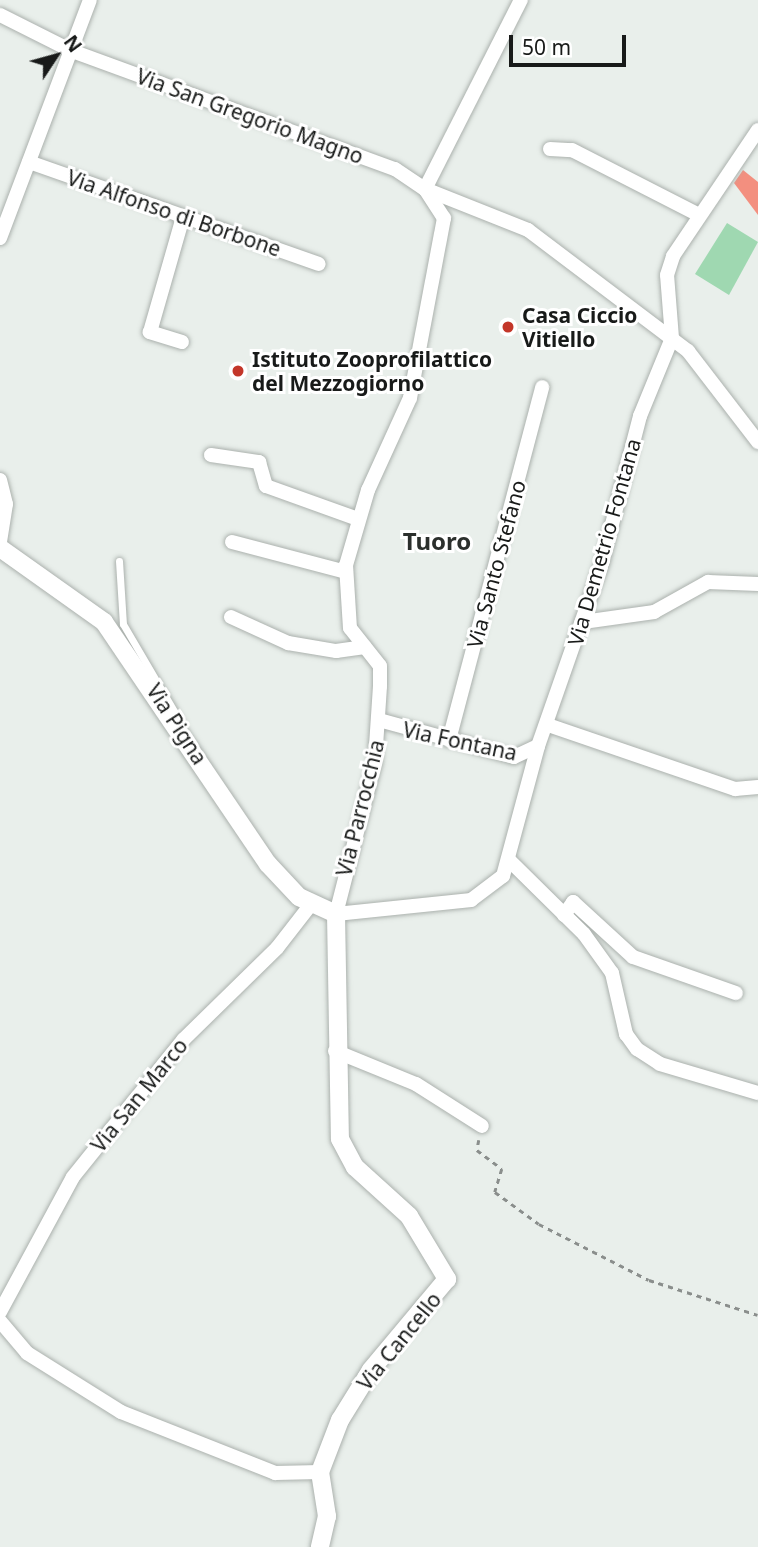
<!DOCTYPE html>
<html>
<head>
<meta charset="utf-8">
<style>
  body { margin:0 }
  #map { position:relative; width:758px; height:1547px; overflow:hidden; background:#e9efeb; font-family:"Noto Sans",sans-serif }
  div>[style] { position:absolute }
  .green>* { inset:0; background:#9fd8b1 }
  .building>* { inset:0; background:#f38f7f }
  .path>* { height:2.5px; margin-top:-1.25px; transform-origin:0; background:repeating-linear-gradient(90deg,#8a8e8c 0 5px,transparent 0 10px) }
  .roads { filter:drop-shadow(0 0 2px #abb1ad) drop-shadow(0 0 2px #abb1ad) }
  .service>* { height:7px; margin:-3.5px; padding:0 3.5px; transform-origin:3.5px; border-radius:3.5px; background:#fff }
  .minor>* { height:14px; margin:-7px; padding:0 7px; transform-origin:7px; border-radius:7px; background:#fff }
  .tertiary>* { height:18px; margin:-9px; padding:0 9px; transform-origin:9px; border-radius:9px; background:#fff }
  .dots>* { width:19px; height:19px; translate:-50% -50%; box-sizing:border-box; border:4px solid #fff; border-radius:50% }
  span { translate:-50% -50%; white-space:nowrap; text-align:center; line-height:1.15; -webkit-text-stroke:6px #fff; paint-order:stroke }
  .street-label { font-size:21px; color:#181a19 }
  .poi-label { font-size:21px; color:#181a19; font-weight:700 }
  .left { translate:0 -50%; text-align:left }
  .quarter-label { font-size:24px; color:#2b2f2c; font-weight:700 }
  .north { position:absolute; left:21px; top:21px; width:70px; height:70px; -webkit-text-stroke:5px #fff; paint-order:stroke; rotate:54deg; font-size:19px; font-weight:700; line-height:28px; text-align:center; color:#181a19 }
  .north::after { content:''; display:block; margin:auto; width:24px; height:32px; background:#181a19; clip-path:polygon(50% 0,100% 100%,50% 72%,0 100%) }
  .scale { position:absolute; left:509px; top:35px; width:117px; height:32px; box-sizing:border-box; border:4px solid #181a19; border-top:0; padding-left:9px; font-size:21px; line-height:24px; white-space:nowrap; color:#181a19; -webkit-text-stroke:5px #fff; paint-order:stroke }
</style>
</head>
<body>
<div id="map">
  <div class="green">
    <i style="clip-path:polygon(727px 223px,758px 242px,729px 295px,695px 274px)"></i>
  </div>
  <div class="building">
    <i style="clip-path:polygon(743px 170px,758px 182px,758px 215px,734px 183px)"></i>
  </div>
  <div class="path">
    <i style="left:479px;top:1140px;width:10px;rotate:101deg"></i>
    <i style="left:477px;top:1150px;width:31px;rotate:37deg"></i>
    <i style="left:502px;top:1169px;width:24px;rotate:107deg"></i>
    <i style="left:495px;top:1192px;width:54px;rotate:36deg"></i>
    <i style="left:539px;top:1224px;width:123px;rotate:27deg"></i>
    <i style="left:649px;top:1280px;width:114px;rotate:17.8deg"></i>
  </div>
  <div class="roads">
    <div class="service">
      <i style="left:119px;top:561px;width:63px;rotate:86.4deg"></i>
      <i style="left:123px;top:624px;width:115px;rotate:59.6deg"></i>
    </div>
    <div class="minor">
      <i style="left:0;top:15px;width:80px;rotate:26.6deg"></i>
      <i style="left:72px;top:51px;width:344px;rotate:20.1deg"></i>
      <i style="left:395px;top:169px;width:36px;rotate:34deg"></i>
      <i style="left:425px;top:189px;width:111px;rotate:21.7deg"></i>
      <i style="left:528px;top:230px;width:201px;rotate:37.1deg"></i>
      <i style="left:688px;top:351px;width:115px;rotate:52.4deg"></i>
      <i style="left:550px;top:149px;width:22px;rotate:3deg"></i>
      <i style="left:572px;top:150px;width:140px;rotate:27.1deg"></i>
      <i style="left:29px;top:162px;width:307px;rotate:19.4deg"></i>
      <i style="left:425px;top:189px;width:35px;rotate:57deg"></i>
      <i style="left:444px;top:218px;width:183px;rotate:100.7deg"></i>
      <i style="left:410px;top:398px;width:101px;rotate:114.5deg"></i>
      <i style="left:368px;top:490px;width:78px;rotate:106.3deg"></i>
      <i style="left:346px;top:565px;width:63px;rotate:86.4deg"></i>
      <i style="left:350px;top:628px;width:48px;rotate:51.7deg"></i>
      <i style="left:380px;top:666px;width:20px;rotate:90deg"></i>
      <i style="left:380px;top:686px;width:76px;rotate:93.8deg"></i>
      <i style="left:375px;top:762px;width:157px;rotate:104.4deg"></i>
      <i style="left:336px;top:914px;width:136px;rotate:-5.9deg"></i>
      <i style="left:471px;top:900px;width:40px;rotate:-37deg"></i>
      <i style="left:503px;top:876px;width:135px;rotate:-74.9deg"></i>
      <i style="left:538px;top:746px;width:194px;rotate:-70.7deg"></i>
      <i style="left:602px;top:563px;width:152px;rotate:-75.5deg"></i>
      <i style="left:640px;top:416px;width:84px;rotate:-67.7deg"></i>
      <i style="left:425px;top:189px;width:212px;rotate:-63.1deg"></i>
      <i style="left:0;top:238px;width:254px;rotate:-69.3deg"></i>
      <i style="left:672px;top:338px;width:63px;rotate:-94.5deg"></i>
      <i style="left:667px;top:275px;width:20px;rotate:-72deg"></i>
      <i style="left:673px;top:256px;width:152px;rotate:-56deg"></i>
      <i style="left:182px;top:342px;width:34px;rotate:-163deg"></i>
      <i style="left:150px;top:332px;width:120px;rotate:-74deg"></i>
      <i style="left:211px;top:455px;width:49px;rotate:8.3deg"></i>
      <i style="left:259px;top:462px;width:25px;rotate:74deg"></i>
      <i style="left:266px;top:486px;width:98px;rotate:19.7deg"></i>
      <i style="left:0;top:480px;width:25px;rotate:76deg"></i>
      <i style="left:6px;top:504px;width:39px;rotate:99deg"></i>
      <i style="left:232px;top:542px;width:118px;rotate:14.7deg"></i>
      <i style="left:231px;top:617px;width:63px;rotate:24.5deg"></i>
      <i style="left:288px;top:643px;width:49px;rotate:9.5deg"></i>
      <i style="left:336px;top:651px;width:29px;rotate:-8deg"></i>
      <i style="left:583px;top:622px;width:72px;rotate:-8deg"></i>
      <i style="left:654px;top:612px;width:62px;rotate:-29.1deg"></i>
      <i style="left:708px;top:582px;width:50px;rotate:2.3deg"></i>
      <i style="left:379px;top:720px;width:140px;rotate:15.3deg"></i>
      <i style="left:514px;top:757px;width:26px;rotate:-25deg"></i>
      <i style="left:548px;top:725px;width:198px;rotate:18.9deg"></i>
      <i style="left:735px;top:789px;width:23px;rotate:-5deg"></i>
      <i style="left:449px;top:740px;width:365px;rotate:-75.2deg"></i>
      <i style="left:509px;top:860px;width:105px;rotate:44.6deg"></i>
      <i style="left:584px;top:934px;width:48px;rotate:54.3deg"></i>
      <i style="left:612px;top:973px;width:63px;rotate:77.1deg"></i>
      <i style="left:626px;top:1034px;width:19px;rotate:54deg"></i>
      <i style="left:637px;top:1049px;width:27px;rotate:33deg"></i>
      <i style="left:660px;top:1064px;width:102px;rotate:16.5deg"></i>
      <i style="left:564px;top:915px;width:16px;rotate:-55deg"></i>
      <i style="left:573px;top:902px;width:81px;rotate:42.5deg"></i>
      <i style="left:633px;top:957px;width:109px;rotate:19.3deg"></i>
      <i style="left:335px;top:1051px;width:87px;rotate:22.2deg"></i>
      <i style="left:416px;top:1084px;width:78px;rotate:32.5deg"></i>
      <i style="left:0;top:1312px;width:153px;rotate:-61.6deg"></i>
      <i style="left:73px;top:1177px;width:176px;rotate:-51.2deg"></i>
      <i style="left:183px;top:1040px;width:132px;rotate:-44.4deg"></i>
      <i style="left:277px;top:948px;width:57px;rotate:-52.1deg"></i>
      <i style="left:0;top:1321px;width:42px;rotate:49.8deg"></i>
      <i style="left:27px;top:1353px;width:111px;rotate:32.1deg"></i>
      <i style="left:121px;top:1412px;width:166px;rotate:21.6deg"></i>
      <i style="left:275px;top:1473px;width:45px;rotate:-1.3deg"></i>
    </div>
    <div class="tertiary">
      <i style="left:0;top:548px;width:128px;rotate:35.4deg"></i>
      <i style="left:104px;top:622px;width:292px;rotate:55.9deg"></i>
      <i style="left:268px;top:864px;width:45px;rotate:46.8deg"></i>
      <i style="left:299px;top:897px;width:41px;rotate:24.7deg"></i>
      <i style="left:336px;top:914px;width:225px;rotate:89deg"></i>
      <i style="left:340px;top:1139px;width:32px;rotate:62deg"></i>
      <i style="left:355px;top:1167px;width:73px;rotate:42.2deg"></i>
      <i style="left:409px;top:1216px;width:74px;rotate:58.9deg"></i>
      <i style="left:447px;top:1279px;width:119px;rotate:129.9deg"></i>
      <i style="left:371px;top:1370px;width:59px;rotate:121.8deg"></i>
      <i style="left:340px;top:1420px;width:56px;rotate:111deg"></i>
      <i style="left:320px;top:1472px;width:45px;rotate:81deg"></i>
      <i style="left:327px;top:1516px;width:32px;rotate:103deg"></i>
    </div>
  </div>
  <div class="dots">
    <i style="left:508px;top:327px;background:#c33629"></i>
    <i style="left:238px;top:371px;background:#c33629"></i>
  </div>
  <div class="street-label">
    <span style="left:250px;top:116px;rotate:20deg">Via San Gregorio Magno</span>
    <span style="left:174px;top:213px;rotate:19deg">Via Alfonso di Borbone</span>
    <span style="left:604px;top:542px;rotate:-74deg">Via Demetrio Fontana</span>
    <span style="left:496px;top:564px;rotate:-75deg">Via Santo Stefano</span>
    <span style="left:177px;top:724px;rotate:57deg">Via Pigna</span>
    <span style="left:460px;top:741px;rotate:12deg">Via Fontana</span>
    <span style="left:360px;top:808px;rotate:-76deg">Via Parrocchia</span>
    <span style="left:139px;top:1095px;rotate:-51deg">Via San Marco</span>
    <span style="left:399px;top:1341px;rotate:-51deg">Via Cancello</span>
  </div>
  <div class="poi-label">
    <span class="left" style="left:522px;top:327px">Casa Ciccio<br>Vitiello</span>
    <span class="left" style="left:252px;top:371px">Istituto Zooprofilattico<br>del Mezzogiorno</span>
  </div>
  <div class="quarter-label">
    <span style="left:437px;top:541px">Tuoro</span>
  </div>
  <div class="north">N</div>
  <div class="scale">50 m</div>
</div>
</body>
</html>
